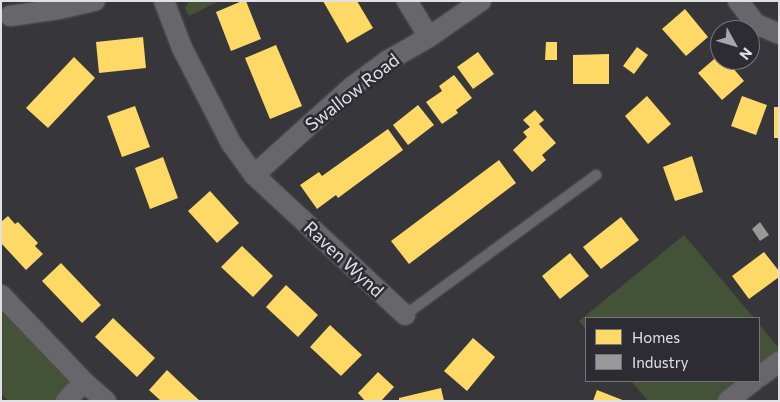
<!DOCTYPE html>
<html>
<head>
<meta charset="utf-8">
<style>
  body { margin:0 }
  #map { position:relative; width:780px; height:402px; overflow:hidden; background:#37373b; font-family:Commissioner,sans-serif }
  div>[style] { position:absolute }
  .green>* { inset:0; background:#445238 }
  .homes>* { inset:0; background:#ffd966 }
  .industry>* { inset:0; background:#999 }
  .roads { filter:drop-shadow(0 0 1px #565659) drop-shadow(0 0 1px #565659) }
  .lane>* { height:10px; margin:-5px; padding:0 5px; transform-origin:5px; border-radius:5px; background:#67676b }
  .street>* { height:20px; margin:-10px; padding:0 10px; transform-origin:10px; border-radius:10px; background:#67676b }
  span { translate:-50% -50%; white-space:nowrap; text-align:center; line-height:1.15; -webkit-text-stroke:5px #2c2c32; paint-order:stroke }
  .street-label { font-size:18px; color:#e1e1e5 }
  .frame { position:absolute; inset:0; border:2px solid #e1e1e5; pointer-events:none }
  .legend { position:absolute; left:585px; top:317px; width:175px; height:65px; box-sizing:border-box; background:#2c2c32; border:1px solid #74747a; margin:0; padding:6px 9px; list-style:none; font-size:15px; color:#e1e1e5 }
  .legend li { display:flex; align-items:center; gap:10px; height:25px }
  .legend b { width:25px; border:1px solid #74747a }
  .north { position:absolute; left:710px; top:20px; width:50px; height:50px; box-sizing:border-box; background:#2c2c32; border:1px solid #74747a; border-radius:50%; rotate:129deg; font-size:14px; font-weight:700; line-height:20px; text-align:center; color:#e1e1e5 }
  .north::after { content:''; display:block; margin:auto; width:18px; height:22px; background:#a6a6aa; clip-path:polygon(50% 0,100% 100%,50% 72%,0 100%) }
</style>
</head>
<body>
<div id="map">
  <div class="green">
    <i style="clip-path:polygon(190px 1px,219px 1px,189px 16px,185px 8px)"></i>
    <i style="clip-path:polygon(684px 235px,754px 318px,586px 318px,586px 329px,579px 321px)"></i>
    <i style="clip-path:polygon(1px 311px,71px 384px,54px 401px,9px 401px,1px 394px)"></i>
    <i style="clip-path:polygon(759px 324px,779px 348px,779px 362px,759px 377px)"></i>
    <i style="clip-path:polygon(631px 381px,754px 381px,728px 401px,648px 401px)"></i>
  </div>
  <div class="homes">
    <i style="clip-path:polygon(242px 1px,246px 1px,261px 39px,231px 51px,216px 12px)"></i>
    <i style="clip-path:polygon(323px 1px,357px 1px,373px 28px,347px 43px)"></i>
    <i style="clip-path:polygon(685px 9px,708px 37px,686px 56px,662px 29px)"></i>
    <i style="clip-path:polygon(143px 37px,146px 68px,99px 73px,96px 42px)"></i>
    <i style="clip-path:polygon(546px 42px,557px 42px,557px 60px,545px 60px)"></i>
    <i style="clip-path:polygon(276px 45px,302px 106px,270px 119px,245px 58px)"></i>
    <i style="clip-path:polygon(637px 47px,648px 55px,634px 74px,623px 66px)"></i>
    <i style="clip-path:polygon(478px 52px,494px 74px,473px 89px,457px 67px)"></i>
    <i style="clip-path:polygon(609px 54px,609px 84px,573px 84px,573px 55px)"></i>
    <i style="clip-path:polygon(720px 54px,720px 60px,726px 60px,744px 81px,722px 100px,698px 73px)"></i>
    <i style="clip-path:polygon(74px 57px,95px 78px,48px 128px,26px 108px)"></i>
    <i style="clip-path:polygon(454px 75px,472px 98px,456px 110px,458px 113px,442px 124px,426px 102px,442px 91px,439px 86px)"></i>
    <i style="clip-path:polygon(647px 96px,671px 124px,648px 144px,625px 116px)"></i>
    <i style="clip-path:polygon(742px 96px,767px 105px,756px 135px,731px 126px)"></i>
    <i style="clip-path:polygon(418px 105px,434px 125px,408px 145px,393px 125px)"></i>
    <i style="clip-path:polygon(135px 106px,150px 147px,122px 157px,107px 116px)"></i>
    <i style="clip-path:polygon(774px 107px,779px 107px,779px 138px,774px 138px)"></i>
    <i style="clip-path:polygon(535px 110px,544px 120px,539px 124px,556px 143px,542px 155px,546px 160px,532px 172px,513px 150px,527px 137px,523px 132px,530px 127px,523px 120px)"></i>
    <i style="clip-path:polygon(388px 129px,403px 150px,338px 198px,336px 195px,317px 209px,300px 185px,319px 172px,322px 176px)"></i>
    <i style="clip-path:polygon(692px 156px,703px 192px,675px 201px,663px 167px)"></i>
    <i style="clip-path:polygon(163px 157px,178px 198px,150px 209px,135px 168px)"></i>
    <i style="clip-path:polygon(499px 160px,516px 183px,409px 264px,391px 241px)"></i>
    <i style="clip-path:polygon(210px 191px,239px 223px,217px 243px,188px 211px)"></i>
    <i style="clip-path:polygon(8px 216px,15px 224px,18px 222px,38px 243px,35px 246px,43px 254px,26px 270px,1px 243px,1px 222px)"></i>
    <i style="clip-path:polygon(621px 217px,639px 240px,601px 269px,583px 247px)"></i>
    <i style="clip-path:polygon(242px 246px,273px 276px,253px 297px,221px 267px)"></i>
    <i style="clip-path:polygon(764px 252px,779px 271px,779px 277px,749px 299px,732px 276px)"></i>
    <i style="clip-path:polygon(570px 253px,589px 276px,560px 299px,542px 276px)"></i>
    <i style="clip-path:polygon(61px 263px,101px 305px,82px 323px,42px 281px)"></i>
    <i style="clip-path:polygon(286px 285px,318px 315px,298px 337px,266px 307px)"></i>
    <i style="clip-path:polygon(113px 318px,155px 358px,137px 377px,95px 337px)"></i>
    <i style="clip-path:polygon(330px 325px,362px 355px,341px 376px,310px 347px)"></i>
    <i style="clip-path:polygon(473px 338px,495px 357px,467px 391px,444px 371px)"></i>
    <i style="clip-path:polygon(167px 370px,188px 390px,200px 401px,161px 401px,149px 390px)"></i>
    <i style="clip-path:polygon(378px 372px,394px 387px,381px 401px,365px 401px,358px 393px)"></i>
    <i style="clip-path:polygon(441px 388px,444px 401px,399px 401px,399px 398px)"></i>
    <i style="clip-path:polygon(597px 390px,625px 401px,593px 401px)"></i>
  </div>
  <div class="industry">
    <i style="clip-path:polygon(760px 222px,769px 235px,760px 241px,752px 229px)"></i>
  </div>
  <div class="roads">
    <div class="lane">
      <i style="left:405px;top:315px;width:237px;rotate:-36.2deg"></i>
    </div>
    <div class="street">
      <i style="left:164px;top:1px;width:50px;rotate:69deg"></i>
      <i style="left:182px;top:48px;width:107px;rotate:62.7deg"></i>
      <i style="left:231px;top:143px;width:39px;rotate:54deg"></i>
      <i style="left:254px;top:175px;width:206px;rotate:42.8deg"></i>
      <i style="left:407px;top:1px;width:42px;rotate:58.6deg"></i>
      <i style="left:738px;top:1px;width:29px;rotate:52deg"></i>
      <i style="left:756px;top:24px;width:25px;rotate:23deg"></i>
      <i style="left:10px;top:16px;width:49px;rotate:-8.1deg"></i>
      <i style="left:59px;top:9px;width:37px;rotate:-13deg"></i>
      <i style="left:254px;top:175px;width:133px;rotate:-42deg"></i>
      <i style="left:353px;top:86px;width:42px;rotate:-36.3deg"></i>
      <i style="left:387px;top:61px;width:48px;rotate:-29.7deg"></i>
      <i style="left:429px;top:37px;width:63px;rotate:-34.7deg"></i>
      <i style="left:1px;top:295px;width:120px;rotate:46.3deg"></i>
      <i style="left:84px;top:382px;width:29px;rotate:41deg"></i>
      <i style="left:759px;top:377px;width:25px;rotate:-37deg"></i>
      <i style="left:66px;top:401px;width:26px;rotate:-47deg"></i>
      <i style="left:728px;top:401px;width:33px;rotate:-38deg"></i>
    </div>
  </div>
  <div class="street-label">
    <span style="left:352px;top:92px;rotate:-38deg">Swallow Road</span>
    <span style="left:344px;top:259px;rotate:43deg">Raven Wynd</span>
  </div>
  <div class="frame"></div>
  <ul class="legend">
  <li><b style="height:14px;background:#ffd966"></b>Homes</li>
  <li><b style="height:14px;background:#999"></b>Industry</li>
  </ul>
  <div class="north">N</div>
</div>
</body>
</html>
